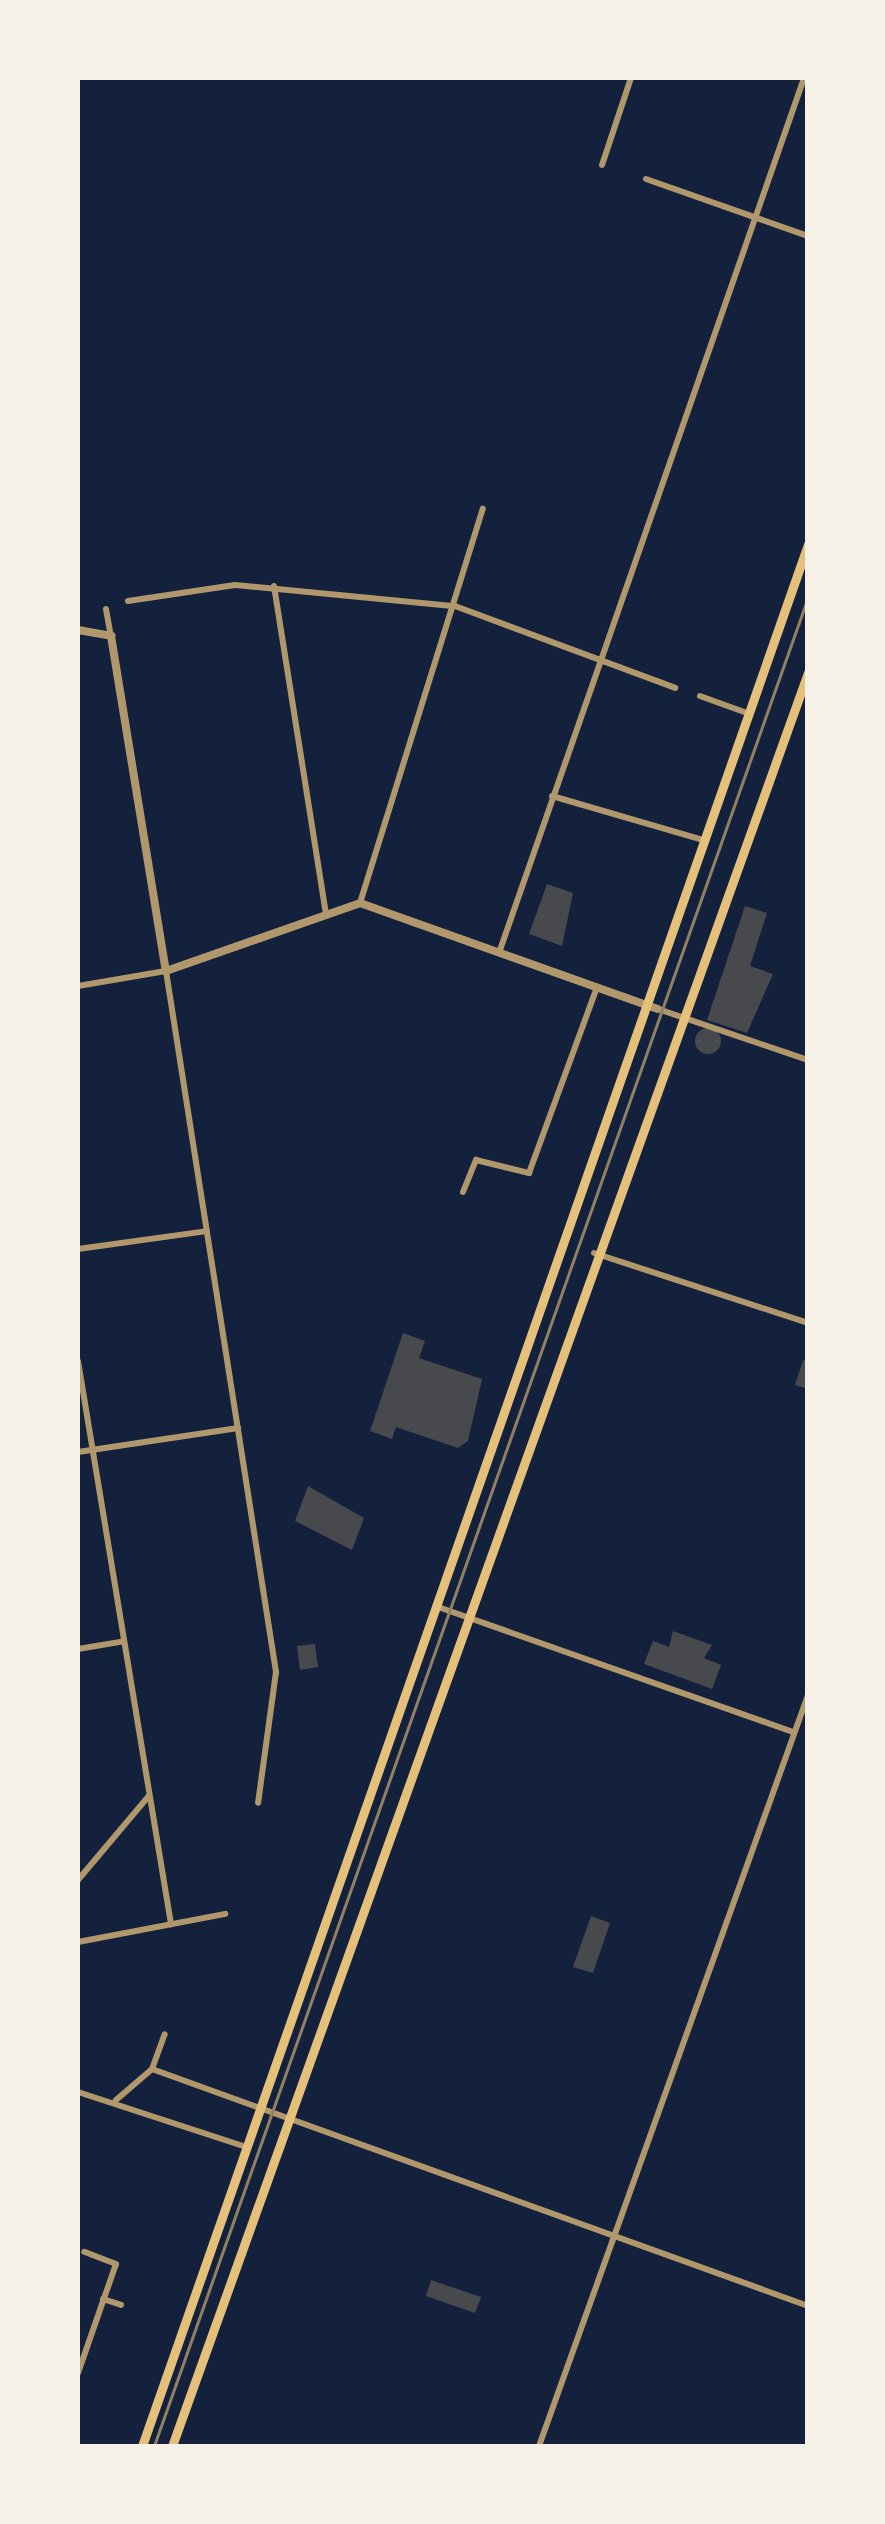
<!DOCTYPE html>
<html>
<head>
<meta charset="utf-8">
<style>
  body { margin:0 }
  #map { position:relative; width:885px; height:2524px; overflow:hidden; background:#14213d; font-family:Rubik,sans-serif }
  div>[style] { position:absolute }
  .building>* { inset:0; background:#48494c }
  .round { border-radius:50% }
  .minor>* { height:6px; margin:-3px; padding:0 3px; transform-origin:3px; border-radius:3px; background:#b1986c }
  .tertiary>* { height:8px; margin:-4px; padding:0 4px; transform-origin:4px; border-radius:4px; background:#b1986c }
  .primary>* { height:9px; margin:-4.5px; padding:0 4.5px; transform-origin:4.5px; border-radius:4.5px; background:#e5c07b }
  .tram>* { height:2.5px; margin:-1.25px; padding:0 1.25px; transform-origin:1.25px; border-radius:1.25px; background:#918062 }
  span { translate:-50% -50%; white-space:nowrap; text-align:center; line-height:1.15; -webkit-text-stroke:8px #f6f1e7; paint-order:stroke }
  .frame { position:absolute; inset:0; border:80px solid #f6f1e7; pointer-events:none }
</style>
</head>
<body>
<div id="map">
  <div class="building">
    <i style="clip-path:polygon(547px 884px,573px 893px,562px 946px,529px 934px)"></i>
    <i style="clip-path:polygon(745px 906px,767px 913px,750px 966px,773px 974px,747px 1033px,707px 1020px)"></i>
    <i class="round" style="left:695px;top:1028px;width:26px;height:26px"></i>
    <i style="clip-path:polygon(403px 1333px,425px 1341px,419px 1358px,482px 1379px,468px 1441px,458px 1448px,396px 1427px,392px 1439px,370px 1431px)"></i>
    <i style="clip-path:polygon(803px 1360px,808px 1361px,808px 1389px,795px 1385px)"></i>
    <i style="clip-path:polygon(308px 1486px,364px 1518px,352px 1550px,295px 1521px)"></i>
    <i style="clip-path:polygon(673px 1631px,712px 1645px,704px 1658px,721px 1665px,712px 1689px,644px 1664px,653px 1641px,669px 1647px)"></i>
    <i style="clip-path:polygon(315px 1644px,318px 1667px,300px 1670px,297px 1646px)"></i>
    <i style="clip-path:polygon(591px 1916px,610px 1923px,593px 1973px,573px 1967px)"></i>
    <i style="clip-path:polygon(431px 2280px,481px 2297px,475px 2313px,426px 2296px)"></i>
  </div>
  <div class="minor">
    <i style="left:602px;top:165px;width:92px;rotate:-71.6deg"></i>
    <i style="left:646px;top:179px;width:172px;rotate:19.4deg"></i>
    <i style="left:274px;top:586px;width:334px;rotate:81deg"></i>
    <i style="left:128px;top:601px;width:108px;rotate:-8.5deg"></i>
    <i style="left:235px;top:585px;width:221px;rotate:5.5deg"></i>
    <i style="left:455px;top:606px;width:235px;rotate:20.4deg"></i>
    <i style="left:106px;top:609px;width:27px;rotate:80deg"></i>
    <i style="left:700px;top:696px;width:50px;rotate:19.9deg"></i>
    <i style="left:552px;top:796px;width:157px;rotate:16.2deg"></i>
    <i style="left:360px;top:903px;width:413px;rotate:-72.7deg"></i>
    <i style="left:500px;top:950px;width:923px;rotate:-70.78deg"></i>
    <i style="left:78px;top:986px;width:89px;rotate:-9.7deg"></i>
    <i style="left:166px;top:971px;width:710px;rotate:81.08deg"></i>
    <i style="left:276px;top:1672px;width:132px;rotate:97.8deg"></i>
    <i style="left:658px;top:1009px;width:158px;rotate:18.8deg"></i>
    <i style="left:463px;top:1192px;width:35px;rotate:-68deg"></i>
    <i style="left:476px;top:1160px;width:55px;rotate:13.8deg"></i>
    <i style="left:529px;top:1173px;width:198px;rotate:-69.9deg"></i>
    <i style="left:78px;top:1249px;width:130px;rotate:-7.9deg"></i>
    <i style="left:594px;top:1253px;width:225px;rotate:18.1deg"></i>
    <i style="left:78px;top:1361px;width:571px;rotate:80.62deg"></i>
    <i style="left:78px;top:1452px;width:162px;rotate:-8.5deg"></i>
    <i style="left:441px;top:1608px;width:374px;rotate:19.4deg"></i>
    <i style="left:78px;top:1649px;width:43px;rotate:-9.5deg"></i>
    <i style="left:78px;top:1880px;width:109px;rotate:-49.9deg"></i>
    <i style="left:78px;top:1942px;width:150px;rotate:-10.8deg"></i>
    <i style="left:152px;top:2069px;width:37px;rotate:-70deg"></i>
    <i style="left:78px;top:2092px;width:177px;rotate:18.1deg"></i>
    <i style="left:116px;top:2100px;width:48px;rotate:-40.7deg"></i>
    <i style="left:152px;top:2069px;width:697px;rotate:19.86deg"></i>
    <i style="left:103px;top:2299px;width:19px;rotate:18deg"></i>
    <i style="left:78px;top:2373px;width:115px;rotate:-70.8deg"></i>
    <i style="left:116px;top:2264px;width:34px;rotate:-159deg"></i>
    <i style="left:539px;top:2446px;width:798px;rotate:-70.29deg"></i>
  </div>
  <div class="tertiary">
    <i style="left:78px;top:630px;width:34px;rotate:10deg"></i>
    <i style="left:111px;top:636px;width:339px;rotate:80.7deg"></i>
    <i style="left:166px;top:971px;width:206px;rotate:-19.3deg"></i>
    <i style="left:360px;top:903px;width:316px;rotate:19.6deg"></i>
  </div>
  <div class="primary">
    <i style="left:142px;top:2446px;width:2015px;rotate:-70.7deg"></i>
    <i style="left:172px;top:2446px;width:1884px;rotate:-70.27deg"></i>
  </div>
  <div class="tram">
    <i style="left:154px;top:2446px;width:1961px;rotate:-70.52deg"></i>
  </div>
  <div class="frame"></div>
</div>
</body>
</html>
